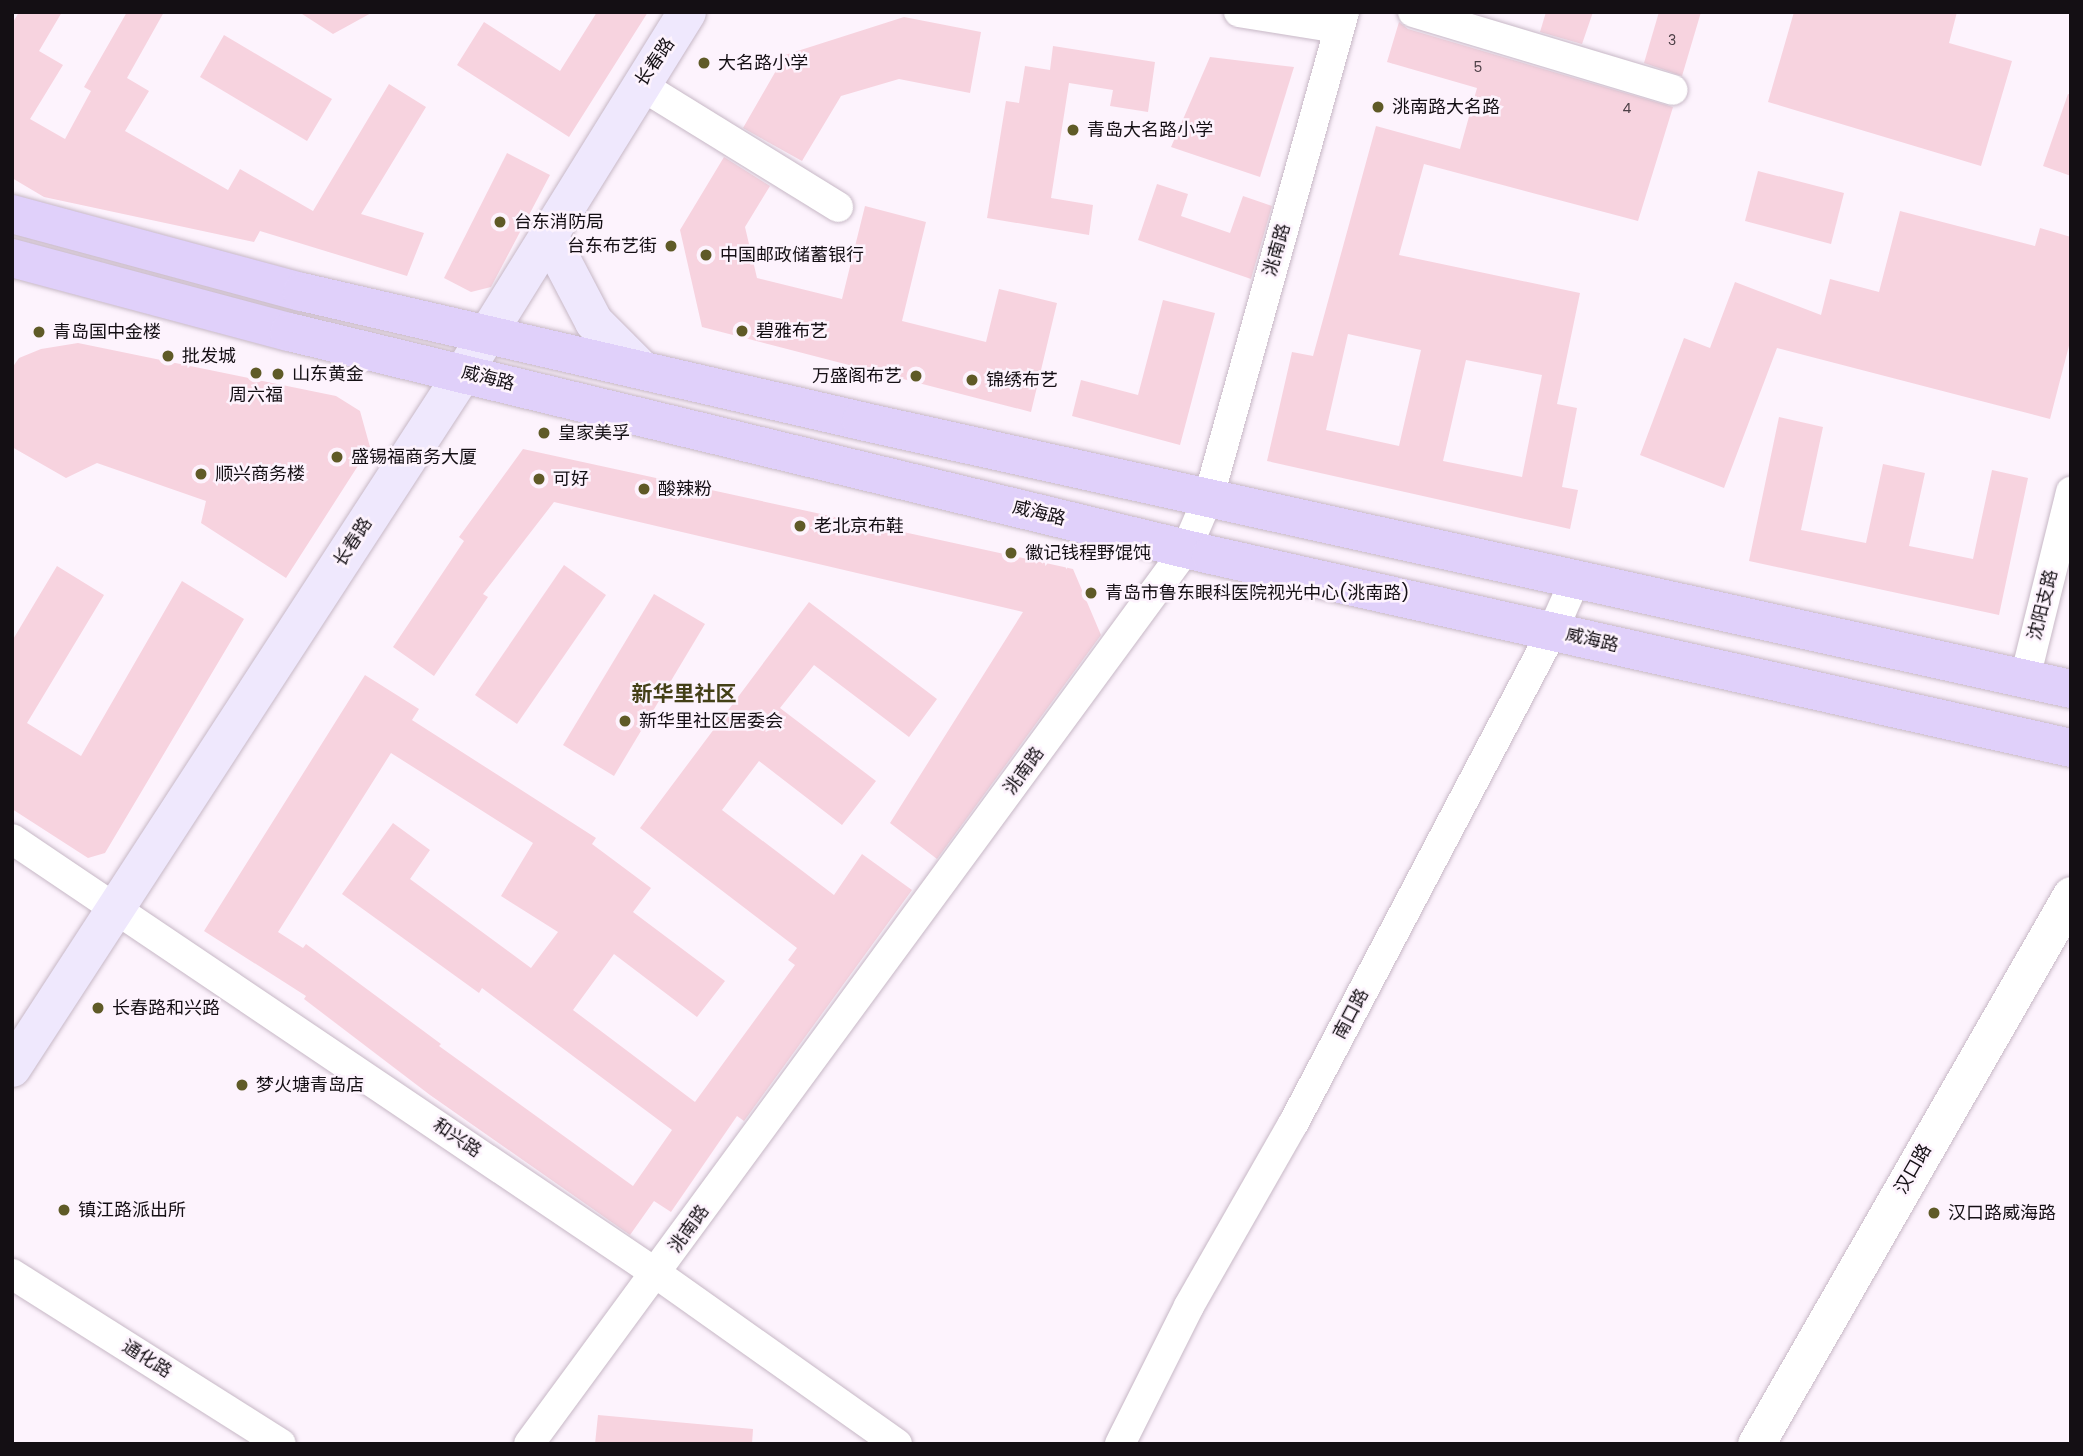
<!DOCTYPE html>
<html>
<head>
<meta charset="utf-8">
<style>
  body { margin:0 }
  #map { position:relative; width:2083px; height:1456px; overflow:hidden; background:#fdf3fd; font-family:Poppins,"Noto Sans SC",sans-serif }
  div>[style] { position:absolute }
  .building>* { inset:0; background:#f7d3df }
  .roads { filter:drop-shadow(0 0 2px #c7b8c6) drop-shadow(0 0 2px #c7b8c6) }
  .minor>* { height:30px; margin:-15px; padding:0 15px; transform-origin:15px; border-radius:15px; background:#fff }
  .tertiary>* { height:37px; margin:-18.5px; padding:0 18.5px; transform-origin:18.5px; border-radius:18.5px; background:#fff }
  .secondary>* { height:38px; margin:-19px; padding:0 19px; transform-origin:19px; border-radius:19px; background:#efe8fd }
  .primary>* { height:38px; margin:-19px; padding:0 19px; transform-origin:19px; border-radius:19px; background:#e0d0fa }
  .dots>* { width:19px; height:19px; translate:-50% -50%; box-sizing:border-box; border:4px solid #fdf3fd; border-radius:50% }
  span { translate:-50% -50%; white-space:nowrap; text-align:center; line-height:1.15; -webkit-text-stroke:5px #fdf3fd; paint-order:stroke }
  .number-label { font-size:14px; color:#4d4047 }
  .number-label span { -webkit-text-stroke-width:0 }
  .street-label { font-size:18px; color:#140f14 }
  .poi-label { font-size:18px; color:#140f14 }
  .left { translate:0 -50%; text-align:left }
  .right { translate:-100% -50%; text-align:right }
  .quarter-label { font-size:21px; color:#444017; font-weight:700 }
  .frame { position:absolute; inset:0; border:14px solid #140f14; pointer-events:none }
</style>
</head>
<body>
<div id="map">
  <div class="building">
    <i style="clip-path:polygon(19px 12px,62px 12px,39px 51px,63px 65px,30px 119px,65px 139px,91px 91px,84px 87px,127px 12px,164px 12px,127px 78px,149px 91px,125px 131px,228px 190px,240px 169px,313px 211px,389px 84px,426px 107px,361px 214px,424px 233px,407px 276px,260px 231px,254px 242px,44px 197px,12px 178px,12px 24px)"></i>
    <i style="clip-path:polygon(299px 12px,373px 12px,333px 34px)"></i>
    <i style="clip-path:polygon(597px 12px,648px 12px,569px 137px,457px 65px,484px 22px,560px 71px)"></i>
    <i style="clip-path:polygon(1546px 12px,1593px 12px,1582px 44px,1540px 32px)"></i>
    <i style="clip-path:polygon(1659px 12px,1701px 12px,1682px 76px,1644px 63px)"></i>
    <i style="clip-path:polygon(1794px 12px,1957px 12px,1949px 43px,2012px 61px,1981px 166px,1768px 102px)"></i>
    <i style="clip-path:polygon(904px 17px,981px 32px,970px 93px,899px 79px,841px 96px,802px 161px,743px 128px,785px 55px)"></i>
    <i style="clip-path:polygon(evenodd,1399px 22px,1408px 29px,1673px 107px,1638px 221px,1424px 164px,1399px 255px,1580px 293px,1557px 404px,1577px 408px,1562px 487px,1578px 490px,1570px 529px,1267px 461px,1292px 352px,1313px 356px,1376px 126px,1460px 149px,1477px 88px,1387px 62px,1399px 22px,1348px 334px,1421px 350px,1399px 446px,1326px 430px,1348px 334px,1399px 22px,1466px 360px,1542px 375px,1522px 477px,1443px 461px,1466px 360px)"></i>
    <i style="clip-path:polygon(224px 35px,332px 99px,307px 141px,200px 77px)"></i>
    <i style="clip-path:polygon(1053px 46px,1155px 62px,1148px 112px,1110px 106px,1113px 90px,1069px 83px,1051px 198px,1093px 205px,1089px 235px,987px 218px,1006px 101px,1019px 103px,1025px 66px,1050px 70px)"></i>
    <i style="clip-path:polygon(1210px 57px,1294px 67px,1260px 177px,1171px 147px)"></i>
    <i style="clip-path:polygon(2068px 94px,2071px 95px,2071px 176px,2043px 166px)"></i>
    <i style="clip-path:polygon(507px 153px,550px 175px,491px 287px,471px 292px,444px 278px)"></i>
    <i style="clip-path:polygon(724px 157px,770px 186px,745px 227px,757px 278px,842px 299px,865px 206px,926px 222px,902px 321px,986px 342px,999px 289px,1057px 303px,1031px 412px,702px 327px,680px 230px)"></i>
    <i style="clip-path:polygon(1758px 171px,1844px 193px,1831px 244px,1745px 221px)"></i>
    <i style="clip-path:polygon(1157px 184px,1188px 194px,1181px 216px,1230px 233px,1243px 196px,1272px 206px,1251px 279px,1138px 240px)"></i>
    <i style="clip-path:polygon(1900px 211px,2035px 246px,2040px 228px,2071px 237px,2071px 338px,2050px 419px,1777px 348px,1724px 488px,1640px 455px,1684px 338px,1710px 348px,1735px 282px,1821px 315px,1830px 279px,1879px 292px)"></i>
    <i style="clip-path:polygon(1163px 300px,1215px 313px,1180px 445px,1072px 416px,1081px 380px,1138px 395px)"></i>
    <i style="clip-path:polygon(78px 343px,336px 396px,360px 411px,370px 447px,286px 578px,201px 523px,206px 501px,97px 463px,66px 478px,12px 447px,12px 368px,19px 358px,41px 349px)"></i>
    <i style="clip-path:polygon(1779px 417px,1823px 427px,1801px 530px,1866px 543px,1883px 464px,1925px 473px,1909px 546px,1973px 559px,1992px 470px,2028px 478px,1999px 615px,1749px 561px)"></i>
    <i style="clip-path:polygon(523px 449px,1073px 569px,1101px 635px,937px 859px,890px 823px,1023px 612px,554px 502px,483px 594px,488px 597px,434px 676px,393px 647px,464px 541px,459px 537px)"></i>
    <i style="clip-path:polygon(564px 565px,606px 595px,517px 724px,475px 695px)"></i>
    <i style="clip-path:polygon(57px 566px,104px 595px,27px 723px,81px 756px,182px 581px,244px 619px,105px 853px,88px 858px,12px 809px,12px 641px)"></i>
    <i style="clip-path:polygon(654px 594px,705px 624px,614px 776px,563px 745px)"></i>
    <i style="clip-path:polygon(evenodd,809px 602px,937px 699px,909px 737px,814px 665px,780px 708px,876px 781px,842px 825px,759px 761px,722px 810px,834px 895px,862px 854px,912px 890px,744px 1121px,737px 1116px,671px 1212px,654px 1201px,630px 1235px,430px 1095px,304px 999px,306px 996px,204px 931px,365px 675px,419px 709px,412px 720px,596px 838px,592px 844px,651px 888px,633px 912px,725px 981px,697px 1017px,614px 954px,573px 1010px,695px 1102px,795px 965px,788px 960px,797px 948px,640px 828px,809px 602px,391px 753px,533px 843px,501px 896px,558px 932px,531px 968px,410px 879px,430px 850px,393px 823px,342px 894px,479px 993px,482px 988px,672px 1130px,633px 1186px,439px 1046px,441px 1044px,306px 944px,303px 948px,278px 932px,391px 753px)"></i>
    <i style="clip-path:polygon(598px 1415px,753px 1429px,752px 1444px,595px 1444px)"></i>
  </div>
  <div class="roads">
    <div class="minor">
      <i style="left:1239px;top:12px;width:101px;rotate:9.1deg"></i>
      <i style="left:1413px;top:12px;width:271px;rotate:16.7deg"></i>
      <i style="left:639px;top:84px;width:234px;rotate:31.7deg"></i>
      <i style="left:2025px;top:678px;width:192px;rotate:-76.1deg"></i>
      <i style="left:12px;top:839px;width:778px;rotate:34deg"></i>
      <i style="left:657px;top:1274px;width:294px;rotate:35.3deg"></i>
      <i style="left:12px;top:1274px;width:318px;rotate:32.3deg"></i>
      <i style="left:529px;top:1444px;width:1110px;rotate:-53.72deg"></i>
      <i style="left:1186px;top:549px;width:58px;rotate:-66.5deg"></i>
      <i style="left:1209px;top:496px;width:502px;rotate:-74.41deg"></i>
      <i style="left:1120px;top:1444px;width:154px;rotate:-63.4deg"></i>
      <i style="left:1189px;top:1306px;width:210px;rotate:-60.3deg"></i>
      <i style="left:1293px;top:1124px;width:556px;rotate:-62.24deg"></i>
      <i style="left:1552px;top:632px;width:57px;rotate:-66.1deg"></i>
    </div>
    <div class="tertiary">
      <i style="left:1756px;top:1444px;width:633px;rotate:-60.15deg"></i>
    </div>
    <div class="secondary">
      <i style="left:548px;top:234px;width:99px;rotate:62.4deg"></i>
      <i style="left:594px;top:322px;width:65px;rotate:45deg"></i>
      <i style="left:12px;top:1068px;width:830px;rotate:-57deg"></i>
      <i style="left:464px;top:372px;width:423px;rotate:-58.2deg"></i>
    </div>
    <div class="primary">
      <i style="left:12px;top:214px;width:300px;rotate:15.1deg"></i>
      <i style="left:302px;top:292px;width:574px;rotate:12.99deg"></i>
      <i style="left:861px;top:421px;width:1239px;rotate:12.49deg"></i>
      <i style="left:12px;top:258px;width:287px;rotate:15deg"></i>
      <i style="left:289px;top:332px;width:949px;rotate:13.6deg"></i>
      <i style="left:1211px;top:555px;width:881px;rotate:12.65deg"></i>
    </div>
  </div>
  <div class="dots">
    <i style="left:704px;top:63px;background:#5f5a27"></i>
    <i style="left:1378px;top:107px;background:#5f5a27"></i>
    <i style="left:1073px;top:130px;background:#5f5a27"></i>
    <i style="left:500px;top:222px;background:#5f5a27"></i>
    <i style="left:671px;top:246px;background:#5f5a27"></i>
    <i style="left:706px;top:255px;background:#5f5a27"></i>
    <i style="left:742px;top:331px;background:#5f5a27"></i>
    <i style="left:39px;top:332px;background:#5f5a27"></i>
    <i style="left:168px;top:356px;background:#5f5a27"></i>
    <i style="left:256px;top:373px;background:#5f5a27"></i>
    <i style="left:278px;top:374px;background:#5f5a27"></i>
    <i style="left:916px;top:376px;background:#5f5a27"></i>
    <i style="left:972px;top:380px;background:#5f5a27"></i>
    <i style="left:544px;top:433px;background:#5f5a27"></i>
    <i style="left:337px;top:457px;background:#5f5a27"></i>
    <i style="left:201px;top:474px;background:#5f5a27"></i>
    <i style="left:539px;top:479px;background:#5f5a27"></i>
    <i style="left:644px;top:489px;background:#5f5a27"></i>
    <i style="left:800px;top:526px;background:#5f5a27"></i>
    <i style="left:1011px;top:553px;background:#5f5a27"></i>
    <i style="left:1091px;top:593px;background:#5f5a27"></i>
    <i style="left:625px;top:721px;background:#5f5a27"></i>
    <i style="left:98px;top:1008px;background:#5f5a27"></i>
    <i style="left:242px;top:1085px;background:#5f5a27"></i>
    <i style="left:64px;top:1210px;background:#5f5a27"></i>
    <i style="left:1934px;top:1213px;background:#5f5a27"></i>
  </div>
  <div class="number-label">
    <span style="left:1672px;top:40px">3</span>
    <span style="left:1478px;top:67px">5</span>
    <span style="left:1627px;top:108px">4</span>
  </div>
  <div class="street-label">
    <span style="left:655px;top:62px;rotate:-56deg">长春路</span>
    <span style="left:1277px;top:250px;rotate:-74deg">洮南路</span>
    <span style="left:488px;top:378px;rotate:14deg">威海路</span>
    <span style="left:1039px;top:513px;rotate:14deg">威海路</span>
    <span style="left:353px;top:542px;rotate:-57deg">长春路</span>
    <span style="left:2043px;top:605px;rotate:-76deg">沈阳支路</span>
    <span style="left:1592px;top:640px;rotate:13deg">威海路</span>
    <span style="left:1024px;top:771px;rotate:-54deg">洮南路</span>
    <span style="left:1351px;top:1014px;rotate:-62deg">南口路</span>
    <span style="left:457px;top:1138px;rotate:34deg">和兴路</span>
    <span style="left:1913px;top:1169px;rotate:-60deg">汉口路</span>
    <span style="left:689px;top:1229px;rotate:-54deg">洮南路</span>
    <span style="left:147px;top:1359px;rotate:32deg">通化路</span>
  </div>
  <div class="poi-label">
    <span class="left" style="left:718px;top:63px">大名路小学</span>
    <span class="left" style="left:1392px;top:107px">洮南路大名路</span>
    <span class="left" style="left:1087px;top:130px">青岛大名路小学</span>
    <span class="left" style="left:514px;top:222px">台东消防局</span>
    <span class="right" style="left:657px;top:246px">台东布艺街</span>
    <span class="left" style="left:720px;top:255px">中国邮政储蓄银行</span>
    <span class="left" style="left:756px;top:331px">碧雅布艺</span>
    <span class="left" style="left:53px;top:332px">青岛国中金楼</span>
    <span class="left" style="left:182px;top:356px">批发城</span>
    <span class="left" style="left:292px;top:374px">山东黄金</span>
    <span class="right" style="left:902px;top:376px">万盛阁布艺</span>
    <span class="left" style="left:986px;top:380px">锦绣布艺</span>
    <span style="left:256px;top:395px">周六福</span>
    <span class="left" style="left:558px;top:433px">皇家美孚</span>
    <span class="left" style="left:351px;top:457px">盛锡福商务大厦</span>
    <span class="left" style="left:215px;top:474px">顺兴商务楼</span>
    <span class="left" style="left:553px;top:479px">可好</span>
    <span class="left" style="left:658px;top:489px">酸辣粉</span>
    <span class="left" style="left:814px;top:526px">老北京布鞋</span>
    <span class="left" style="left:1025px;top:553px">徽记钱程野馄饨</span>
    <span class="left" style="left:1105px;top:593px">青岛市鲁东眼科医院视光中心(洮南路)</span>
    <span class="left" style="left:639px;top:721px">新华里社区居委会</span>
    <span class="left" style="left:112px;top:1008px">长春路和兴路</span>
    <span class="left" style="left:256px;top:1085px">梦火塘青岛店</span>
    <span class="left" style="left:78px;top:1210px">镇江路派出所</span>
    <span class="left" style="left:1948px;top:1213px">汉口路威海路</span>
  </div>
  <div class="quarter-label">
    <span style="left:684px;top:694px">新华里社区</span>
  </div>
  <div class="frame"></div>
</div>
</body>
</html>
